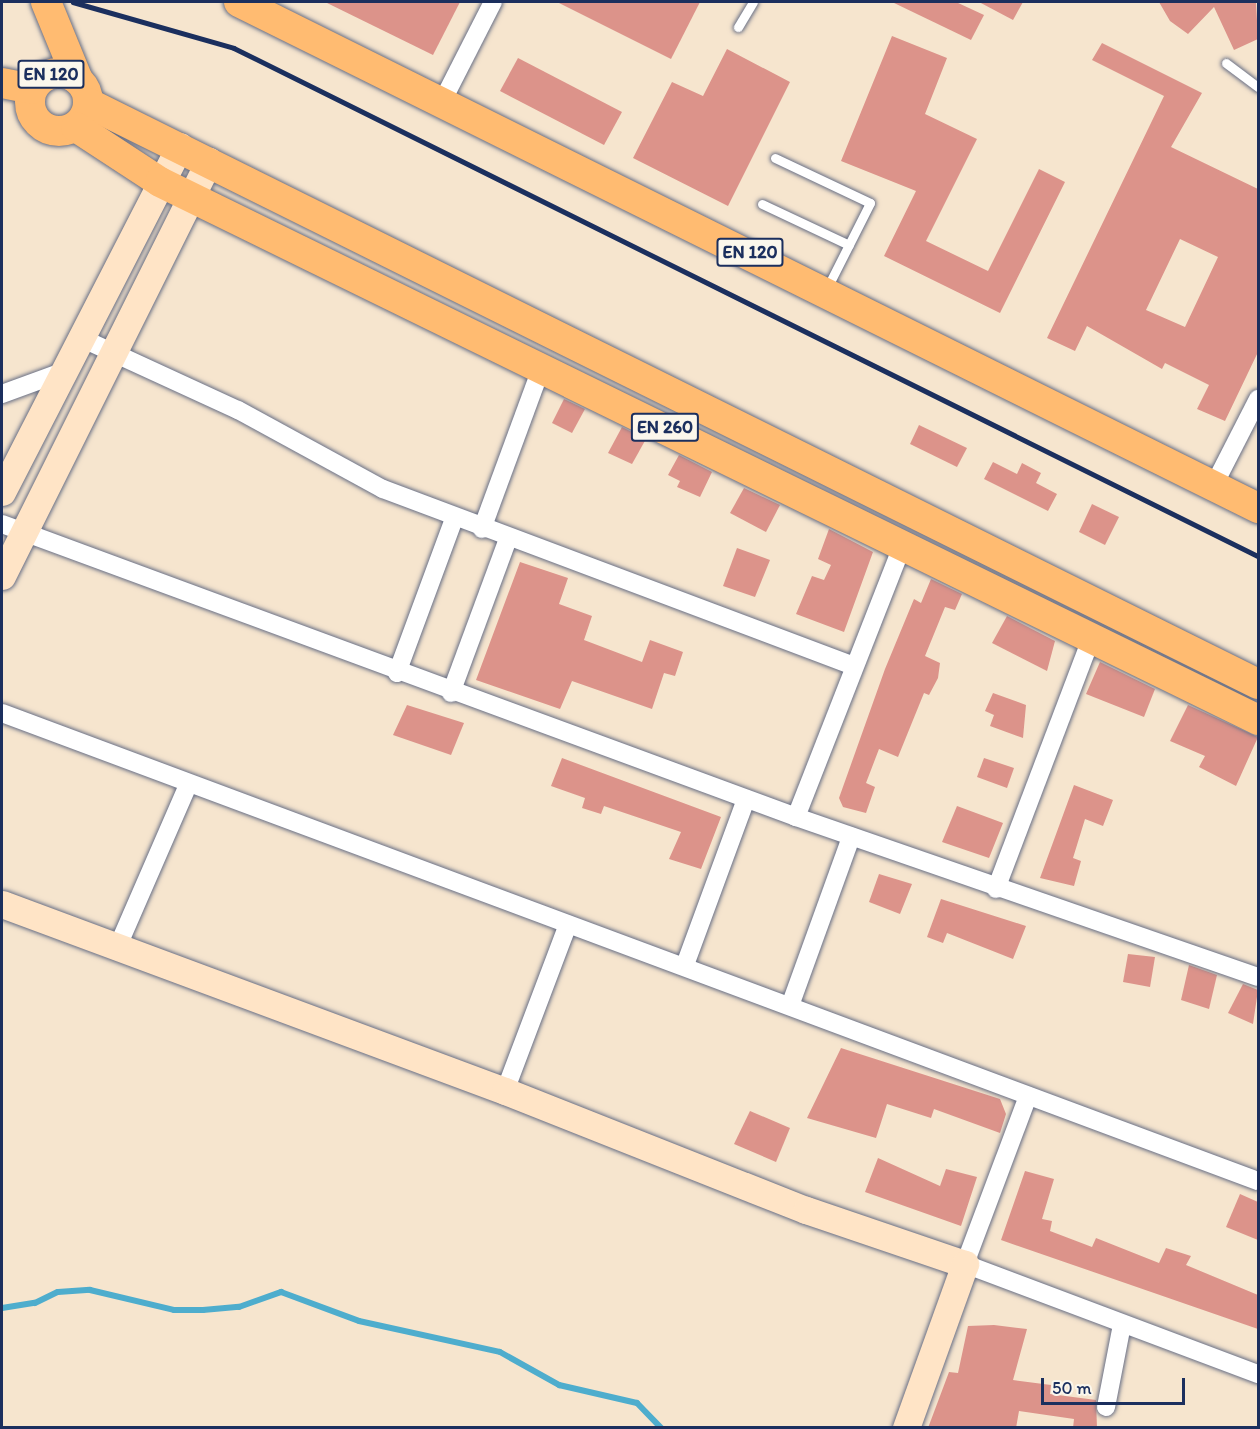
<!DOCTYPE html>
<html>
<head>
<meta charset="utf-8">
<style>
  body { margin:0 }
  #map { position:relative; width:1260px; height:1429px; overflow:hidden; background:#f6e5ce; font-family:Itim,sans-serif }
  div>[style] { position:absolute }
  .stream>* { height:6px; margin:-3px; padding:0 3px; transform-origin:3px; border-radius:3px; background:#4eadcd }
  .building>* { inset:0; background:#dc938a }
  .roads { filter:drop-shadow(0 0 2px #686f85) drop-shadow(0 0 2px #686f85) }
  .lane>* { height:9px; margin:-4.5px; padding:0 4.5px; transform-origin:4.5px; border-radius:4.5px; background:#fff }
  .street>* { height:18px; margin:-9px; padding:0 9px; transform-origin:9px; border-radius:9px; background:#fff }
  .secondary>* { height:27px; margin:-13.5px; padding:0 13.5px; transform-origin:13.5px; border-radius:13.5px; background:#ffe4c6 }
  .primary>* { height:30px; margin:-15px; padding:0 15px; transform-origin:15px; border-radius:15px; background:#ffbb71 }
  .primary>.ring { margin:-15px; padding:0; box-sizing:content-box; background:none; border:30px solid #ffbb71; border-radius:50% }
  .rail>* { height:4.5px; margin:-2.25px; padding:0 2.25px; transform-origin:2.25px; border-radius:2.25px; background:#1b2f5e }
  span { translate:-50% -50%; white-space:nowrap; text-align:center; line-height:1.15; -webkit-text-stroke:6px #fbf7ec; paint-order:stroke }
  .shield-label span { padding:2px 4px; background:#fbf7ec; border:2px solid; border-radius:4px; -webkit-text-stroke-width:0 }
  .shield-label { font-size:18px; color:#1b2f5e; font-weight:700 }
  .frame { position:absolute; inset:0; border:3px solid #1b2f5e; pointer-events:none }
  .scale { position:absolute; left:1041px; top:1378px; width:144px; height:27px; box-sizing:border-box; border:3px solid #1b2f5e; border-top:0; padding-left:8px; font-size:18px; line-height:21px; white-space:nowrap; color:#1b2f5e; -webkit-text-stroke:4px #fbf7ec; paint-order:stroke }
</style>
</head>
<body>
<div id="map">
  <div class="stream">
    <i style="left:2px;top:1308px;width:33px;rotate:-9deg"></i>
    <i style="left:35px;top:1303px;width:25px;rotate:-26deg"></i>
    <i style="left:58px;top:1292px;width:32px;rotate:-4deg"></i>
    <i style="left:90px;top:1290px;width:86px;rotate:13.4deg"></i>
    <i style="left:174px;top:1310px;width:29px"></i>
    <i style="left:203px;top:1310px;width:36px;rotate:-5deg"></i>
    <i style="left:239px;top:1307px;width:45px;rotate:-19.7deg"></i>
    <i style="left:281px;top:1292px;width:83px;rotate:20.4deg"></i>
    <i style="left:359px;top:1321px;width:144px;rotate:12.4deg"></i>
    <i style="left:500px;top:1352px;width:68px;rotate:29.2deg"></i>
    <i style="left:559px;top:1385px;width:80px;rotate:13deg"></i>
    <i style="left:637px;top:1403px;width:35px;rotate:46deg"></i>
  </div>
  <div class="building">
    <i style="clip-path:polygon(325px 2px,460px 2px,433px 55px)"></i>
    <i style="clip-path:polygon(557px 2px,700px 2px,671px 59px)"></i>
    <i style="clip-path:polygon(892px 2px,956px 2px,984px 15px,971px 40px)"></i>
    <i style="clip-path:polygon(979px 2px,1023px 2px,1013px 20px)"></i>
    <i style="clip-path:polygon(1159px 2px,1256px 2px,1258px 39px,1234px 50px,1214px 7px,1188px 34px,1170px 21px)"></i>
    <i style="clip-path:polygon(892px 36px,947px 58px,925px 114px,977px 139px,926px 241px,988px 271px,1039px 169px,1065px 182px,1000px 313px,884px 256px,916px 191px,841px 161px)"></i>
    <i style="clip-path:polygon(evenodd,1102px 43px,1202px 93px,1171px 147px,1258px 189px,1258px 352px,1225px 421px,1197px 409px,1209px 385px,1165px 363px,1162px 369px,1087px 326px,1075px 351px,1047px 338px,1164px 96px,1092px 60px,1102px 43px,1180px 239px,1218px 257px,1185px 327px,1146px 310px,1180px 239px)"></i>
    <i style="clip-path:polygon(727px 49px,790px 82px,728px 206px,633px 158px,672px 82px,703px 96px)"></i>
    <i style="clip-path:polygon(518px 58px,622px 112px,604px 145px,500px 91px)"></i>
    <i style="clip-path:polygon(564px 399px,585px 409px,572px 433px,552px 423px)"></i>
    <i style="clip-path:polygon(919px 425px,967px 448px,957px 467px,910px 444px)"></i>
    <i style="clip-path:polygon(622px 427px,646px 439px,632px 464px,608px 453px)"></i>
    <i style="clip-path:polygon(679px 455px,712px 472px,700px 497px,677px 487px,680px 481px,668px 475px)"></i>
    <i style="clip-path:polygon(993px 462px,1017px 474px,1022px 463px,1041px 473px,1036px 483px,1057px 494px,1048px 511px,984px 479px)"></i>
    <i style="clip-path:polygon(744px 488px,780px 505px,766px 532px,730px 513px)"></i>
    <i style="clip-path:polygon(1092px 504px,1119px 517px,1105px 545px,1079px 532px)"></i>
    <i style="clip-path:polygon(829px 529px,873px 552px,844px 632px,796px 614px,812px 576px,824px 580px,831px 565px,818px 559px)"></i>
    <i style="clip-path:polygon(737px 548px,770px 560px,755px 597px,723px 586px)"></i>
    <i style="clip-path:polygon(520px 562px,568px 578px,559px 604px,592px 616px,584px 640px,642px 662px,650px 640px,683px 652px,675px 676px,664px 673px,652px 709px,572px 681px,560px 709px,476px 680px)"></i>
    <i style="clip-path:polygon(931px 579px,962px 594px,955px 610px,945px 607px,925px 656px,940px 663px,938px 678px,929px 695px,924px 693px,898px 757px,879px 749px,866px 783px,875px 787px,866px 813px,843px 807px,839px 798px,885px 669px,914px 599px,921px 603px)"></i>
    <i style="clip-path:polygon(1007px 616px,1055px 641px,1047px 671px,992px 643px)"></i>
    <i style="clip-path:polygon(1100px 662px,1155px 689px,1144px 717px,1086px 694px)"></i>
    <i style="clip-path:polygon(993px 693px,1026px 705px,1023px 738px,990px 726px,994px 715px,985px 711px)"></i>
    <i style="clip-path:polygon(407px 705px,464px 723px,451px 755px,393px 735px)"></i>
    <i style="clip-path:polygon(1188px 705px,1258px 737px,1236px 786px,1199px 767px,1205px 756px,1170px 741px)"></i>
    <i style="clip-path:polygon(562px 758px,721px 817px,701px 869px,669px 859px,681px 832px,604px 806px,601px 814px,582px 808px,585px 798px,551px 786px)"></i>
    <i style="clip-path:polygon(984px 758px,1014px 768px,1007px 788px,977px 777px)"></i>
    <i style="clip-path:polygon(1074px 785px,1113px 800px,1103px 826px,1085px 819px,1073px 858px,1081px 861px,1074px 886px,1040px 878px)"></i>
    <i style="clip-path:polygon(957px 806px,1003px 823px,989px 858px,942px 842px)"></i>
    <i style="clip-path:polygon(879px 874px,912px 884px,900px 914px,869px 902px)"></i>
    <i style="clip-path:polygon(941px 899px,1026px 926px,1013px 959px,947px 933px,943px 943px,927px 937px)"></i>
    <i style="clip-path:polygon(1128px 954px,1155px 957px,1150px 987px,1123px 982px)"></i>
    <i style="clip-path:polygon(1189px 965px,1217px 975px,1209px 1009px,1181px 1000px)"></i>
    <i style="clip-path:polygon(1243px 984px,1258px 990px,1253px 1024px,1228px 1013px)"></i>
    <i style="clip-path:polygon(841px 1048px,1000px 1099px,1006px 1114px,1000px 1133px,934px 1109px,931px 1118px,887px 1104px,876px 1138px,807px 1118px)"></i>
    <i style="clip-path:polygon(750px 1111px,790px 1128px,776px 1162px,734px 1144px)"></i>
    <i style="clip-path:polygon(878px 1158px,940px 1186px,946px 1169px,977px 1177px,961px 1226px,865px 1192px)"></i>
    <i style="clip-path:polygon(1025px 1171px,1054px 1179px,1042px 1219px,1052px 1221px,1050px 1231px,1092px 1247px,1096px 1238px,1159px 1263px,1166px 1248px,1191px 1256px,1186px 1265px,1258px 1295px,1258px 1329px,1001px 1240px)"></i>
    <i style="clip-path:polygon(1240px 1194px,1258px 1202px,1258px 1240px,1226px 1227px)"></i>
    <i style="clip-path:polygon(994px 1325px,1027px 1329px,1013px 1380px,1051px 1385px,1050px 1394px,1096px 1400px,1097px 1428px,1073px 1428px,1074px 1419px,1019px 1411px,1016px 1428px,928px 1428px,949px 1372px,958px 1373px,968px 1326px)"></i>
  </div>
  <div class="roads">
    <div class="lane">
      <i style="left:738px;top:27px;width:29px;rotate:-59deg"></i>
      <i style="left:1226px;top:63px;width:40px;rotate:37deg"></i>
      <i style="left:775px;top:158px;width:105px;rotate:25.3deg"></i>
      <i style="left:870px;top:203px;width:95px;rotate:116.8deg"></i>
      <i style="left:762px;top:204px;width:96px;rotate:25.2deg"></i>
    </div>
    <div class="street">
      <i style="left:443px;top:100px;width:110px;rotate:-63deg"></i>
      <i style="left:79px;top:337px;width:175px;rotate:24.7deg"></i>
      <i style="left:238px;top:410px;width:165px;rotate:28.6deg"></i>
      <i style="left:383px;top:489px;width:503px;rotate:20.6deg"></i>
      <i style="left:2px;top:394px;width:64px;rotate:-20.1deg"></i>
      <i style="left:1214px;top:485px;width:97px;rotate:-62.9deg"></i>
      <i style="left:2px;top:524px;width:846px;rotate:20.25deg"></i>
      <i style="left:796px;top:817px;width:489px;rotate:19.1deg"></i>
      <i style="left:482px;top:529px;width:171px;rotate:-69.8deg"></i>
      <i style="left:397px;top:673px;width:164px;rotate:-69.7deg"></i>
      <i style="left:451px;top:693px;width:164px;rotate:-69.7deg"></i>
      <i style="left:2px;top:713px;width:1340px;rotate:20.44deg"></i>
      <i style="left:796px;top:817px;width:290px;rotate:-68.6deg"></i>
      <i style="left:996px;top:889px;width:265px;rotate:-69.2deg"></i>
      <i style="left:118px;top:946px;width:176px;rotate:-66.5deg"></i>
      <i style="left:685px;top:965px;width:177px;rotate:-69.8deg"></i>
      <i style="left:791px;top:1003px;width:177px;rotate:-70.1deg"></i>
      <i style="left:505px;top:1091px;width:178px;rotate:-69.3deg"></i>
      <i style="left:1028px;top:1096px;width:179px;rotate:110.6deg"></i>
      <i style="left:965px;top:1264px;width:313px;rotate:20.6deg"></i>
      <i style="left:1106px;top:1407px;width:84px;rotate:-79deg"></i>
    </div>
    <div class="secondary">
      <i style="left:2px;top:492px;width:389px;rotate:-62.8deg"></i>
      <i style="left:2px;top:576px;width:464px;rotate:-63.5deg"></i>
      <i style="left:2px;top:904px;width:537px;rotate:20.39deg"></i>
      <i style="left:505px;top:1091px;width:324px;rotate:21.6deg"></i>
      <i style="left:806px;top:1210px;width:168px;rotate:18.8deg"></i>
      <i style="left:965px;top:1264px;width:174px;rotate:109.8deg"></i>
    </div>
    <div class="primary">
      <i style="left:46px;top:2px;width:84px;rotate:67.7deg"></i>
      <i style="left:239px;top:2px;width:1138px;rotate:26.41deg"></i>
      <i class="ring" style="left:30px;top:73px;width:28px;height:28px"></i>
      <i style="left:2px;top:83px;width:31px;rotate:11deg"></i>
      <i style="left:88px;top:103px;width:1306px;rotate:26.41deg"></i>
      <i style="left:76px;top:127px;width:100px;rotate:33.2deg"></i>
      <i style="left:160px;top:182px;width:1223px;rotate:26.1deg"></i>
    </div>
  </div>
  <div class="rail">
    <i style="left:73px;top:2px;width:167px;rotate:15.9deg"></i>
    <i style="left:234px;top:48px;width:1143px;rotate:26.39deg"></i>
  </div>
  <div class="shield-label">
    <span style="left:51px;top:74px">EN 120</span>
    <span style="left:750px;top:252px">EN 120</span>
    <span style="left:665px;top:427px">EN 260</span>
  </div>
  <div class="frame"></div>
  <div class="scale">50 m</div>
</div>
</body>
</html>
